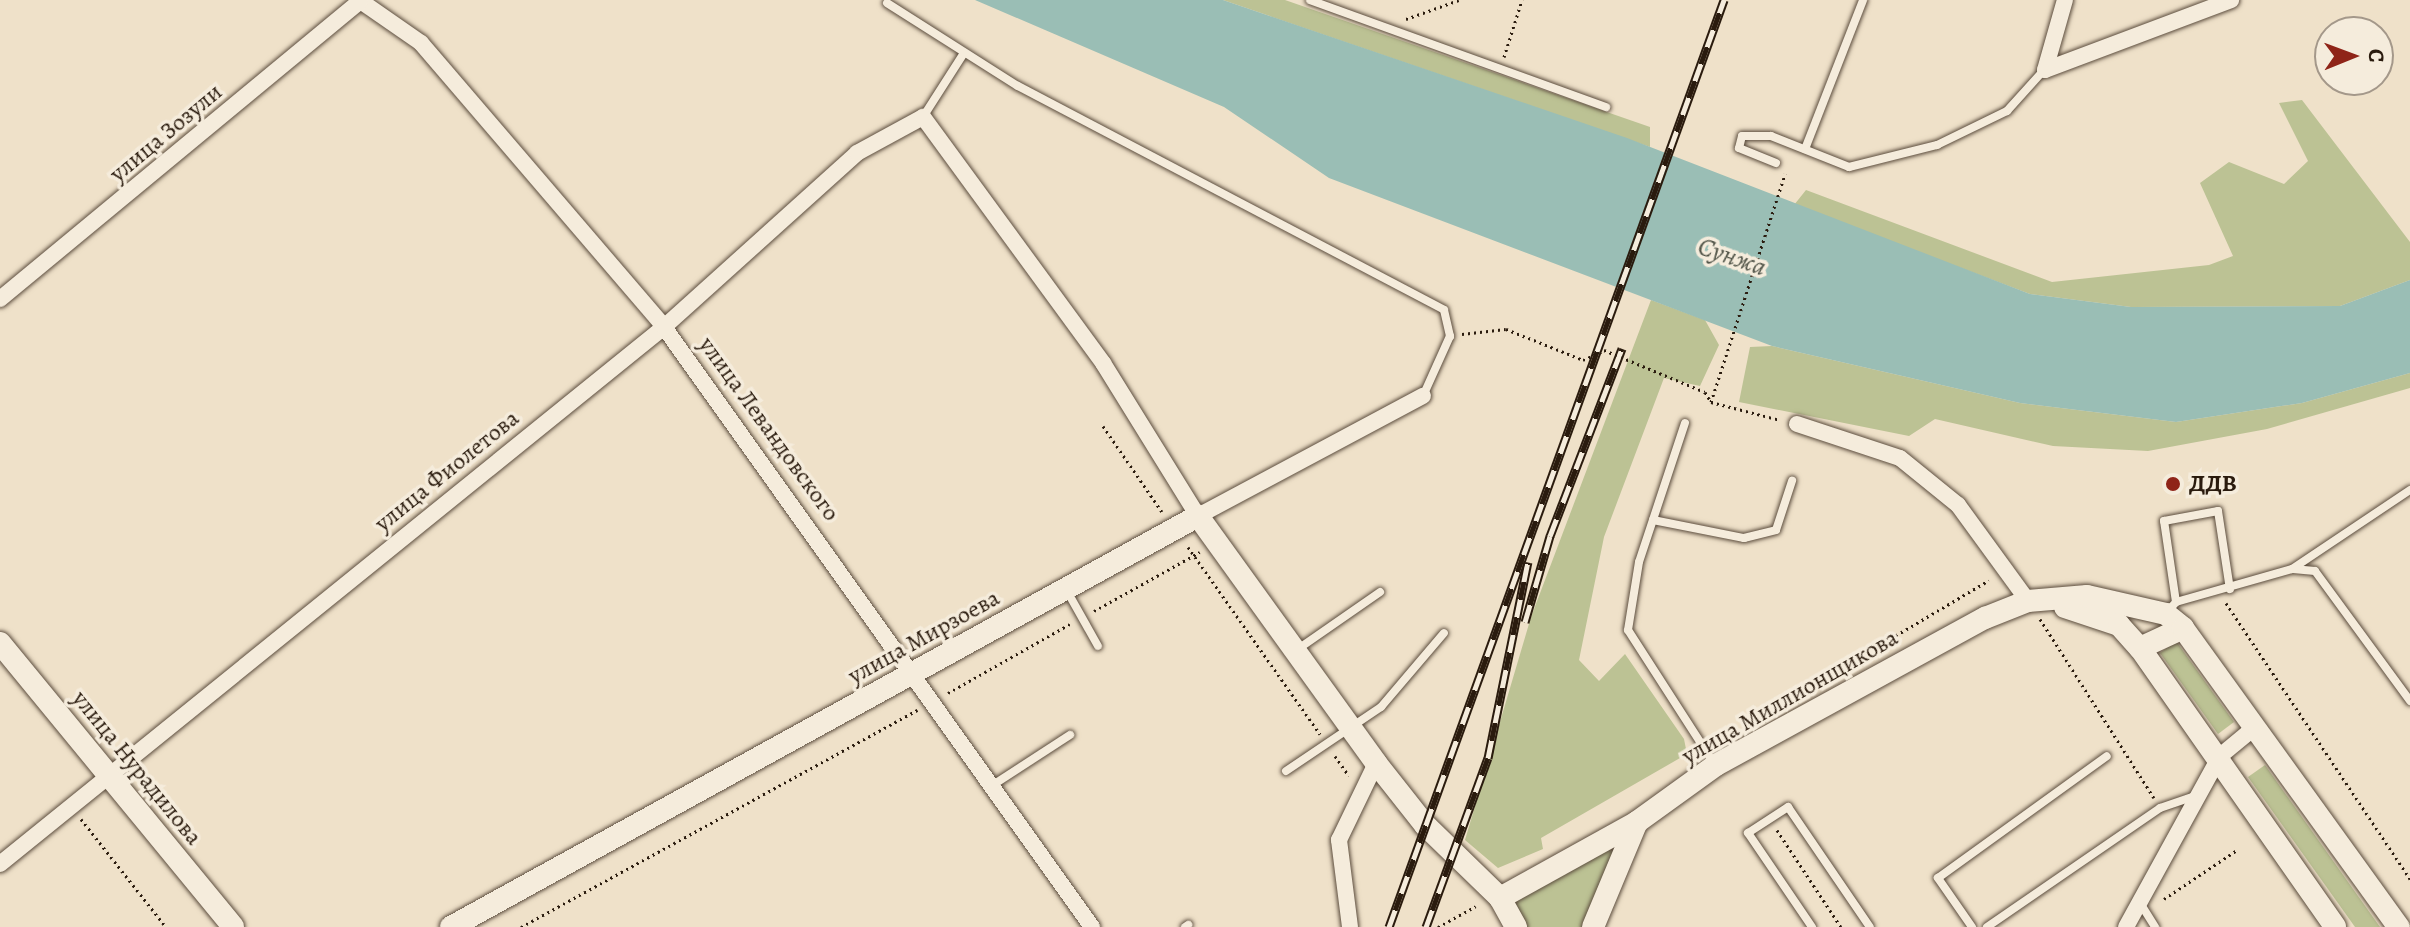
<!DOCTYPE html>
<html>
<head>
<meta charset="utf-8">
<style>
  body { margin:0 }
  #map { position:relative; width:2410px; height:927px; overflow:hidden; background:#efe1c9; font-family:Alegreya,serif }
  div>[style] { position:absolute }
  .green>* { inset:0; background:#bcc294 }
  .water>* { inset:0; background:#9abeb5 }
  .path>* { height:3px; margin-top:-1.5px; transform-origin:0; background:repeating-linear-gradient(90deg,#2a1b0e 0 2px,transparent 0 6px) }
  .roads { filter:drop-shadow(0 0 2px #5b4c3d) drop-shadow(0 0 2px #5b4c3d) }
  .service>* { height:8px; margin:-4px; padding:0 4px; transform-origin:4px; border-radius:4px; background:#f5ecdc }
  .minor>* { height:16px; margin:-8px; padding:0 8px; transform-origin:8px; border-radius:8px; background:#f5ecdc }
  .tertiary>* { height:22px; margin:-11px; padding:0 11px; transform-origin:11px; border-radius:11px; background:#f5ecdc }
  .rail>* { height:9px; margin-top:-4.5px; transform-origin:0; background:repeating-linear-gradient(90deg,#f5ecdc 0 18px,#2a1b0e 0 36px); box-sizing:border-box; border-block:2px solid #2a1b0e }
  .dots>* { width:22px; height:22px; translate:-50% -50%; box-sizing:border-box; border:4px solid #f5ecdc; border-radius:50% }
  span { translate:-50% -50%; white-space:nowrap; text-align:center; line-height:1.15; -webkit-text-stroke:7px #f5ecdc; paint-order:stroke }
  .street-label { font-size:24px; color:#2a1b0e }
  .poi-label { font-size:24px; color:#2a1b0e; font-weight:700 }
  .left { translate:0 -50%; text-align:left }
  .water-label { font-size:26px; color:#515448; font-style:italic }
  .north { position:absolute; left:2314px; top:16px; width:80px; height:80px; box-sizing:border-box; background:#f5ecdc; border:2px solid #a4988a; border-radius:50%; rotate:89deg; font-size:22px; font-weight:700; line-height:32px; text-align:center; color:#2a1b0e }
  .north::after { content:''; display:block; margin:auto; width:28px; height:36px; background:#8f2418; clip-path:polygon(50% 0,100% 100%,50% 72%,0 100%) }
</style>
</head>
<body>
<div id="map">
  <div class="green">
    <i style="clip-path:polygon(1223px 0,1285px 0,1650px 127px,1650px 147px)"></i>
    <i style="clip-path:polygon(2302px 100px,2410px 242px,2410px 280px,2340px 306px,2131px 307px,2030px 294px,1794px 205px,1806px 190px,2052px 282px,2209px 265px,2233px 256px,2200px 183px,2229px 162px,2284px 184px,2308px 161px,2279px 103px)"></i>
    <i style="clip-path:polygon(1651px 300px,1705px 320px,1719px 345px,1700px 386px,1664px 378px,1604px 537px,1579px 660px,1599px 681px,1625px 654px,1684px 739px,1687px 754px,1541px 838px,1543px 849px,1498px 868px,1465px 840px,1531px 617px)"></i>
    <i style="clip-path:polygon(1772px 346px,2020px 403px,2176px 422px,2302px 403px,2410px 373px,2410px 388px,2267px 429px,2148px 451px,2053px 446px,1935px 419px,1909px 436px,1739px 402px,1750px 347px)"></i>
    <i style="clip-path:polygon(2176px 641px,2234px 722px,2218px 734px,2160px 653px)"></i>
    <i style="clip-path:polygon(2265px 765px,2380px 927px,2355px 927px,2248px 777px)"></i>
    <i style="clip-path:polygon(1637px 822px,1593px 927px,1516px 927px,1500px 898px)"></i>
  </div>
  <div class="water">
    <i style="clip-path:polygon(975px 0,1223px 0,1627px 138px,2030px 294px,2131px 307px,2340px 306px,2410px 280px,2410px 373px,2302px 403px,2176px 422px,2020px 403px,1772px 346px,1329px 178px,1224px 107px)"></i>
  </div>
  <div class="path">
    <i style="left:1406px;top:19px;width:56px;rotate:-19.7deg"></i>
    <i style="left:1504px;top:57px;width:60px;rotate:-72.5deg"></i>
    <i style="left:1462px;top:334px;width:44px;rotate:-6.5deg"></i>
    <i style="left:1506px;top:329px;width:83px;rotate:21.9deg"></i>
    <i style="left:1583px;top:360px;width:23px;rotate:-25deg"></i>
    <i style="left:1604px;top:350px;width:109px;rotate:22.6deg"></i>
    <i style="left:1705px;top:392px;width:12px;rotate:59deg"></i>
    <i style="left:1711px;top:402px;width:71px;rotate:14.6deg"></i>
    <i style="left:1711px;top:402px;width:240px;rotate:-72deg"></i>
    <i style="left:1103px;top:426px;width:104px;rotate:55.5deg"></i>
    <i style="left:1188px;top:547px;width:229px;rotate:54.8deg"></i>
    <i style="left:2226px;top:603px;width:332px;rotate:56.3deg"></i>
    <i style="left:1094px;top:611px;width:121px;rotate:-29.1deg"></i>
    <i style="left:2040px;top:619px;width:212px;rotate:57.5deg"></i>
    <i style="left:948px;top:693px;width:140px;rotate:-29.5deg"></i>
    <i style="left:1772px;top:709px;width:252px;rotate:-30.7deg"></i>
    <i style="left:1335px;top:756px;width:24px;rotate:55deg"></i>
    <i style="left:81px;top:819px;width:137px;rotate:51.8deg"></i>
    <i style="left:1777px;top:830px;width:116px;rotate:56.6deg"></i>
    <i style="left:2164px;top:899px;width:88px;rotate:-33.9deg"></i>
    <i style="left:521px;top:927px;width:452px;rotate:-28.7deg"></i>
    <i style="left:1438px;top:927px;width:43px;rotate:-28.9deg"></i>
  </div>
  <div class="roads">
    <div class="service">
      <i style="left:1310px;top:0;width:315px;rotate:19.9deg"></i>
      <i style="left:887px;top:3px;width:155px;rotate:32.4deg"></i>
      <i style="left:1018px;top:86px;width:481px;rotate:27.7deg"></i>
      <i style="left:1444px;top:310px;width:27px;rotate:77deg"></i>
      <i style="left:1450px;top:336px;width:66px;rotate:114.2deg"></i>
      <i style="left:923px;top:117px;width:76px;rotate:-57.4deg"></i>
      <i style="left:1805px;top:149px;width:160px;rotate:-68.7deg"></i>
      <i style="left:1776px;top:163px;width:40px;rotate:-158deg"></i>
      <i style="left:1739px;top:148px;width:12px;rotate:-76deg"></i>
      <i style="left:1742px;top:136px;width:29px"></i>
      <i style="left:1771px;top:136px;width:84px;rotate:21.7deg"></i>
      <i style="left:1849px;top:167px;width:91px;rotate:-14deg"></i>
      <i style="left:1937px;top:145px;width:78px;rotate:-25.9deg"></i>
      <i style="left:2007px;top:111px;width:55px;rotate:-47.9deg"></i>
      <i style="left:1685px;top:423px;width:146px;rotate:108.3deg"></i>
      <i style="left:1639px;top:562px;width:69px;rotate:99.2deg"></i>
      <i style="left:1628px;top:630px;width:161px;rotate:57.2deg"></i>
      <i style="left:1653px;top:520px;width:93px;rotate:11.2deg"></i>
      <i style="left:1744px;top:538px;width:33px;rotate:-14deg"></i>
      <i style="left:1776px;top:530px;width:52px;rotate:-71.9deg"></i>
      <i style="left:2293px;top:569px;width:22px;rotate:5deg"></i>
      <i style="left:2315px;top:571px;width:161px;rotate:53.8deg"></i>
      <i style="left:1067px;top:591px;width:63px;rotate:60.6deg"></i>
      <i style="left:2176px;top:602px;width:82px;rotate:-98.4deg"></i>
      <i style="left:2164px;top:521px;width:55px;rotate:-10.5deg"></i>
      <i style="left:2218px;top:511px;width:79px;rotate:81.3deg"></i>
      <i style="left:2168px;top:611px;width:12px;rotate:-48deg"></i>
      <i style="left:2176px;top:602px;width:121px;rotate:-15.9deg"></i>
      <i style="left:2292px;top:569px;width:142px;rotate:-33.8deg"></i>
      <i style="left:1298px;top:649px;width:100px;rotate:-34.8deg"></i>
      <i style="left:1286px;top:771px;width:115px;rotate:-34deg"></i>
      <i style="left:1381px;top:707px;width:97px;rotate:-49.6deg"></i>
      <i style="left:993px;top:785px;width:92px;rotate:-33deg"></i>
      <i style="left:2142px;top:906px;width:25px;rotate:58deg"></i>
      <i style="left:1185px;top:927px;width:4px;rotate:-34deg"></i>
      <i style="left:1812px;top:927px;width:114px;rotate:-124.2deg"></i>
      <i style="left:1748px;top:833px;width:48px;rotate:-33deg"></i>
      <i style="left:1788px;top:807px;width:145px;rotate:55.7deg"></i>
      <i style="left:1972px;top:927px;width:60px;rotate:-124.8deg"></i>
      <i style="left:1938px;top:878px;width:208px;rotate:-35.8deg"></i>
      <i style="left:1987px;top:927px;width:210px;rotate:-34.5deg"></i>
      <i style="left:2160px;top:808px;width:40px;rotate:-18.9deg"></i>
    </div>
    <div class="minor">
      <i style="left:359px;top:0;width:75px;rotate:34.7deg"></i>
      <i style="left:421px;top:43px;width:374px;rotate:49.4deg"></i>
      <i style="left:664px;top:327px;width:737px;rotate:54.5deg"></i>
      <i style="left:2045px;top:70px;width:199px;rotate:-20.6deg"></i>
      <i style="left:2045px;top:70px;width:73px;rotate:-74.1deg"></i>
      <i style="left:0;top:299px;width:467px;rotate:-39.6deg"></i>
      <i style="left:1797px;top:424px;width:108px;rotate:18.3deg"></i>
      <i style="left:1900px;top:458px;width:75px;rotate:39deg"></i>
      <i style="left:1958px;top:505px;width:119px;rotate:53.9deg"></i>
      <i style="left:0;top:864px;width:854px;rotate:-38.96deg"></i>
      <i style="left:664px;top:327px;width:260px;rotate:-42deg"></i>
      <i style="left:857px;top:153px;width:75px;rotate:-28.6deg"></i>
      <i style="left:923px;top:117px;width:305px;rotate:53.8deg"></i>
      <i style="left:1103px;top:363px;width:180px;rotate:58.2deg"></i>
      <i style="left:1198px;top:516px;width:255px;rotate:-28.1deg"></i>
      <i style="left:1350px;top:927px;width:88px;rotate:-97.2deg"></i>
      <i style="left:1339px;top:840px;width:85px;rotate:-64.3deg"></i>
      <i style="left:2126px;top:927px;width:195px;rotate:-61.2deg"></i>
      <i style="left:2220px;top:756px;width:45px;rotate:-39.6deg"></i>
    </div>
    <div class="tertiary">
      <i style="left:2065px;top:607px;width:57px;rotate:18.4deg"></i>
      <i style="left:2119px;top:625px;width:31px;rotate:48deg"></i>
      <i style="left:2140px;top:648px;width:340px;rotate:55deg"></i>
      <i style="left:0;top:643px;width:367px;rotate:50.6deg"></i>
      <i style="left:2140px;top:648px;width:47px;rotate:-24.9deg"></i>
      <i style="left:1500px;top:898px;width:157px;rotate:-29deg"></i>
      <i style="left:1637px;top:822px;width:97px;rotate:-35.8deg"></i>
      <i style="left:1716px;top:765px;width:307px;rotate:-28.7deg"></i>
      <i style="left:1985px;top:618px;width:46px;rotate:-21.6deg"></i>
      <i style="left:2028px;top:601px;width:59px;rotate:-4.8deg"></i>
      <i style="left:2087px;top:596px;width:81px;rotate:12.8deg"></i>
      <i style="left:2166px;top:614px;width:22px;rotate:39deg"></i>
      <i style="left:2183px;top:628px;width:369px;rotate:54.2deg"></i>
      <i style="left:451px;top:927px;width:853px;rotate:-28.82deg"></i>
      <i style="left:1198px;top:516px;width:304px;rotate:54.2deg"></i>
      <i style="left:1376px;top:763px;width:79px;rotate:51.7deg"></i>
      <i style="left:1425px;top:825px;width:105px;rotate:44.2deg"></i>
      <i style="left:1500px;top:898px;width:33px;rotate:61deg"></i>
      <i style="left:1593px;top:927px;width:114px;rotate:-67.3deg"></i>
    </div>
  </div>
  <div class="rail">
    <i style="left:1525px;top:622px;width:90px;rotate:-73.8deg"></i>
    <i style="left:1550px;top:536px;width:201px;rotate:-69deg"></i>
    <i style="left:1389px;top:927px;width:986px;rotate:-70.13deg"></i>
    <i style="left:1426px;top:927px;width:180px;rotate:-69.9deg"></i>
    <i style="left:1488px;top:758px;width:200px;rotate:-78.5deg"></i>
  </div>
  <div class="dots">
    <i style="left:2173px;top:484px;background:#8f2418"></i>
  </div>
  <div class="street-label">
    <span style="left:166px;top:133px;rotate:-40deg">улица Зозули</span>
    <span style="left:769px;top:429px;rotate:54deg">улица Левандовского</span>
    <span style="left:447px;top:471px;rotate:-39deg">улица Фиолетова</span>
    <span style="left:924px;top:637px;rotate:-29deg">улица Мирзоева</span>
    <span style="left:1790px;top:697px;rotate:-30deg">улица Миллионщикова</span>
    <span style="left:137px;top:768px;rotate:51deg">улица Нурадилова</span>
  </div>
  <div class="poi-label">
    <span class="left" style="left:2189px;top:484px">ДДВ</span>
  </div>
  <div class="water-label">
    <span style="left:1732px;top:257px;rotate:19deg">Сунжа</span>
  </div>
  <div class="north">С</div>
</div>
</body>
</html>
